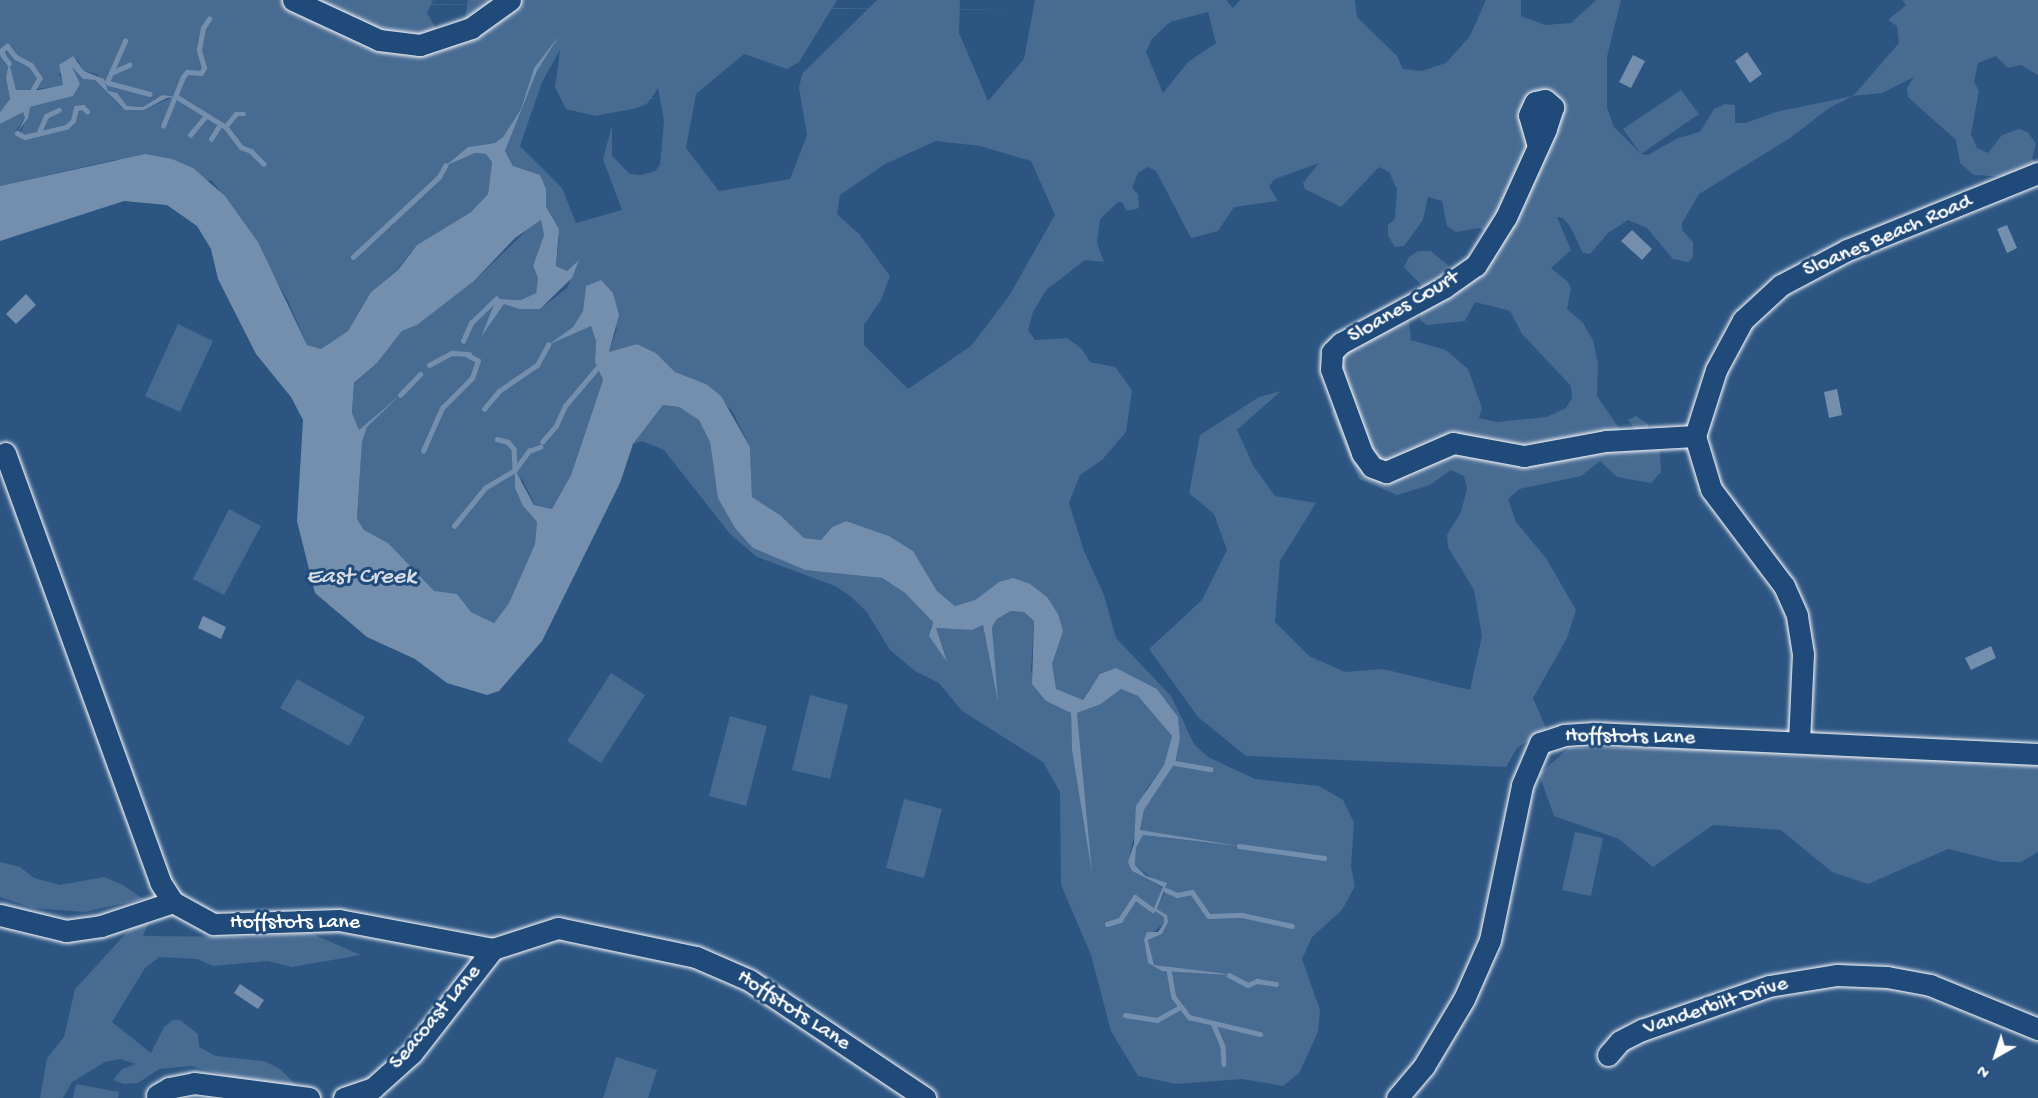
<!DOCTYPE html>
<html>
<head>
<meta charset="utf-8">
<style>
  body { margin:0 }
  #map { position:relative; width:2038px; height:1098px; overflow:hidden; background:#2c5582; font-family:"Gochi Hand",sans-serif }
  div>[style] { position:absolute }
  .green>* { inset:0; background:#486b92 }
  .water>* { inset:0; background:#748fad }
  .stream>* { height:4.5px; margin:-2.25px; padding:0 2.25px; transform-origin:2.25px; border-radius:2.25px; background:#748fad }
  .roads { filter:drop-shadow(0 0 2px #fff) drop-shadow(0 0 2px #fff) }
  .minor>* { height:21px; margin:-10.5px; padding:0 10.5px; transform-origin:10.5px; border-radius:10.5px; background:#1f4a7a }
  span { translate:-50% -50%; white-space:nowrap; text-align:center; line-height:1.15; -webkit-text-stroke:6px #1f4a7a; paint-order:stroke }
  .street-label { font-size:22px; color:#fff }
  .water-label { font-size:24px; color:#d5dde6; font-style:italic }
  .north { position:absolute; left:1966px; top:1026px; width:60px; height:60px; -webkit-text-stroke:4px #1f4a7a; paint-order:stroke; rotate:219deg; font-size:16px; font-weight:700; line-height:24px; text-align:center; color:#fff }
  .north::after { content:''; display:block; margin:auto; width:21px; height:27px; background:#fff; clip-path:polygon(50% 0,100% 100%,50% 72%,0 100%) }
</style>
</head>
<body>
<div id="map">
  <div class="green">
    <i style="clip-path:polygon(evenodd,0 0,433px 0,427px 13px,438px 32px,464px 26px,468px 0,837px 0,799px 62px,787px 69px,744px 54px,696px 94px,686px 148px,719px 191px,790px 179px,807px 135px,799px 88px,802px 74px,877px 0,960px 0,959px 33px,988px 101px,1024px 59px,1035px 0,1226px 0,1233px 8px,1240px 0,1355px 0,1357px 17px,1397px 56px,1403px 69px,1422px 71px,1446px 63px,1470px 36px,1486px 0,1521px 0,1521px 16px,1545px 25px,1571px 23px,1596px 0,1621px 0,1607px 57px,1607px 108px,1614px 127px,1641px 154px,1623px 129px,1681px 90px,1699px 114px,1641px 154px,1648px 155px,1678px 138px,1700px 132px,1714px 109px,1725px 104px,1735px 105px,1735px 123px,1746px 123px,1776px 112px,1853px 96px,1899px 43px,1897px 26px,1888px 20px,1906px 5px,1902px 0,2038px 0,2038px 75px,2021px 65px,2008px 68px,1996px 56px,1978px 63px,1974px 82px,1979px 91px,1971px 134px,1977px 148px,1988px 153px,2002px 135px,2019px 129px,2028px 132px,2036px 144px,2032px 159px,2036px 163px,2031px 169px,2008px 177px,1974px 175px,1960px 163px,1956px 140px,1908px 97px,1907px 88px,1914px 77px,1882px 93px,1853px 96px,1829px 108px,1790px 138px,1699px 194px,1682px 223px,1682px 230px,1693px 242px,1693px 257px,1688px 262px,1673px 259px,1647px 228px,1628px 220px,1608px 233px,1590px 254px,1583px 253px,1571px 228px,1563px 218px,1557px 217px,1571px 250px,1551px 268px,1568px 282px,1571px 288px,1567px 309px,1583px 323px,1593px 340px,1598px 364px,1597px 396px,1621px 431px,1638px 433px,1628px 420px,1636px 416px,1648px 424px,1648px 431px,1659px 427px,1666px 429px,1666px 443px,1660px 450px,1661px 472px,1651px 483px,1617px 477px,1600px 461px,1581px 476px,1519px 489px,1508px 499px,1516px 522px,1546px 558px,1576px 610px,1567px 638px,1533px 698px,1546px 728px,1517px 748px,1506px 767px,1246px 756px,1198px 717px,1149px 649px,1202px 600px,1227px 550px,1214px 514px,1189px 493px,1200px 435px,1259px 397px,1281px 391px,1237px 430px,1254px 467px,1275px 496px,1316px 503px,1280px 561px,1275px 622px,1309px 656px,1345px 672px,1383px 669px,1470px 690px,1482px 636px,1474px 590px,1448px 547px,1447px 535px,1461px 512px,1467px 489px,1464px 476px,1451px 470px,1430px 485px,1397px 495px,1359px 479px,1331px 413px,1343px 387px,1338px 363px,1340px 352px,1402px 320px,1409px 322px,1411px 340px,1446px 350px,1468px 369px,1482px 408px,1479px 418px,1497px 422px,1547px 417px,1566px 408px,1572px 398px,1571px 386px,1522px 334px,1510px 311px,1475px 302px,1465px 321px,1427px 325px,1420px 320px,1422px 286px,1404px 267px,1409px 257px,1418px 251px,1431px 251px,1456px 272px,1470px 277px,1489px 265px,1494px 251px,1487px 233px,1480px 228px,1456px 232px,1447px 226px,1442px 201px,1428px 197px,1423px 220px,1404px 246px,1395px 247px,1388px 236px,1388px 225px,1395px 219px,1397px 189px,1389px 172px,1379px 167px,1341px 207px,1305px 189px,1303px 183px,1319px 163px,1275px 179px,1269px 186px,1278px 201px,1234px 207px,1218px 231px,1191px 238px,1156px 171px,1147px 167px,1138px 173px,1132px 188px,1138px 194px,1139px 208px,1127px 211px,1122px 202px,1118px 202px,1100px 219px,1097px 243px,1104px 262px,1085px 260px,1046px 290px,1033px 312px,1028px 330px,1035px 340px,1067px 338px,1082px 349px,1090px 362px,1115px 367px,1132px 390px,1126px 432px,1102px 460px,1080px 475px,1069px 503px,1084px 551px,1104px 595px,1116px 638px,1171px 696px,1194px 744px,1208px 757px,1255px 779px,1319px 786px,1343px 800px,1354px 823px,1351px 867px,1355px 886px,1342px 910px,1312px 937px,1302px 959px,1320px 1010px,1318px 1032px,1299px 1073px,1283px 1086px,1242px 1079px,1176px 1084px,1138px 1076px,1111px 1031px,1091px 955px,1061px 885px,1060px 792px,1043px 762px,962px 711px,939px 683px,915px 671px,890px 650px,866px 611px,850px 596px,835px 586px,757px 557px,730px 534px,664px 450px,642px 441px,633px 444px,663px 405px,679px 407px,699px 419px,710px 442px,714px 470px,753px 548px,805px 570px,881px 578px,905px 593px,933px 622px,930px 629px,939px 643px,936px 628px,972px 630px,983px 625px,997px 695px,992px 627px,997px 619px,1011px 611px,1024px 612px,1034px 621px,1031px 671px,1046px 701px,1071px 713px,1072px 750px,1089px 844px,1077px 713px,1101px 704px,1121px 689px,1138px 696px,1172px 736px,1164px 765px,1145px 791px,1130px 854px,1132px 871px,1163px 888px,1153px 910px,1164px 917px,1164px 923px,1144px 940px,1148px 963px,1162px 971px,1214px 973px,1154px 965px,1148px 940px,1162px 934px,1167px 915px,1157px 909px,1166px 890px,1135px 865px,1136px 848px,1143px 835px,1209px 843px,1140px 831px,1144px 810px,1175px 763px,1180px 739px,1178px 717px,1157px 689px,1126px 673px,1090px 688px,1083px 700px,1068px 696px,1056px 689px,1052px 680px,1052px 664px,1062px 631px,999px 582px,975px 600px,955px 606px,937px 591px,913px 551px,889px 536px,846px 521px,832px 527px,821px 540px,804px 538px,780px 515px,752px 497px,750px 447px,732px 411px,706px 384px,675px 372px,656px 353px,637px 344px,609px 352px,617px 328px,586px 287px,583px 311px,573px 327px,551px 343px,591px 326px,596px 341px,595px 362px,603px 380px,571px 475px,552px 509px,535px 505px,521px 477px,523px 506px,537px 522px,535px 544px,509px 603px,494px 623px,471px 612px,457px 595px,434px 592px,419px 580px,388px 543px,364px 530px,357px 519px,362px 442px,367px 427px,388px 405px,359px 430px,352px 413px,354px 384px,377px 363px,402px 331px,417px 325px,474px 281px,532px 225px,542px 220px,544px 235px,533px 266px,538px 278px,536px 293px,521px 300px,496px 299px,481px 337px,504px 304px,519px 309px,540px 309px,567px 288px,578px 261px,567px 271px,556px 266px,559px 238px,546px 207px,546px 189px,513px 166px,505px 151px,537px 71px,554px 44px,534px 68px,521px 109px,503px 137px,495px 143px,468px 147px,447px 164px,475px 153px,486px 154px,492px 161px,488px 194px,471px 212px,417px 245px,397px 270px,371px 292px,348px 331px,321px 349px,307px 345px,288px 301px,240px 217px,212px 181px,114px 160px,0 186px,0 124px,23px 111px,25px 118px,16px 131px,22px 130px,30px 107px,73px 96px,72px 67px,83px 79px,95px 80px,121px 107px,144px 110px,173px 97px,162px 95px,143px 107px,127px 106px,108px 91px,97px 74px,84px 71px,77px 59px,59px 74px,64px 85px,55px 87px,16px 91px,11px 72px,6px 78px,10px 99px,0 112px,0 0,1208px 12px,1216px 43px,1188px 62px,1163px 93px,1146px 52px,1152px 39px,1170px 22px,1208px 12px,0 0,560px 50px,555px 87px,566px 109px,595px 116px,637px 108px,648px 103px,658px 88px,664px 121px,660px 165px,655px 171px,641px 175px,630px 174px,612px 156px,612px 126px,603px 159px,622px 210px,576px 223px,562px 188px,520px 146px,542px 82px,560px 50px,0 0,936px 141px,980px 146px,1031px 161px,1055px 215px,1009px 296px,971px 346px,908px 389px,864px 345px,864px 325px,881px 300px,890px 276px,860px 235px,837px 214px,840px 195px,885px 164px,936px 141px)"></i>
    <i style="clip-path:polygon(178px 324px,213px 341px,180px 412px,145px 396px)"></i>
    <i style="clip-path:polygon(229px 509px,261px 526px,224px 595px,193px 579px)"></i>
    <i style="clip-path:polygon(611px 673px,645px 695px,601px 763px,567px 741px)"></i>
    <i style="clip-path:polygon(297px 679px,365px 717px,349px 746px,280px 708px)"></i>
    <i style="clip-path:polygon(810px 695px,848px 705px,830px 779px,792px 770px)"></i>
    <i style="clip-path:polygon(730px 716px,767px 726px,746px 806px,709px 796px)"></i>
    <i style="clip-path:polygon(1569px 748px,1714px 748px,2038px 764px,2038px 852px,2021px 862px,2001px 862px,1948px 849px,1868px 884px,1832px 872px,1781px 830px,1713px 825px,1653px 867px,1619px 839px,1554px 816px,1539px 774px)"></i>
    <i style="clip-path:polygon(904px 799px,942px 809px,924px 878px,886px 868px)"></i>
    <i style="clip-path:polygon(1575px 832px,1603px 838px,1591px 896px,1562px 890px)"></i>
    <i style="clip-path:polygon(0 862px,20px 867px,34px 878px,60px 885px,104px 877px,123px 885px,143px 899px,84px 912px,33px 908px,0 897px)"></i>
    <i style="clip-path:polygon(149px 922px,143px 936px,245px 937px,310px 933px,361px 955px,292px 967px,268px 961px,213px 966px,197px 959px,159px 957px,145px 968px,112px 1022px,151px 1053px,164px 1027px,173px 1020px,180px 1020px,198px 1034px,199px 1047px,216px 1056px,264px 1061px,280px 1069px,298px 1087px,259px 1084px,191px 1066px,159px 1069px,138px 1083px,124px 1084px,113px 1080px,122px 1069px,136px 1064px,120px 1059px,105px 1062px,72px 1082px,63px 1098px,40px 1098px,47px 1058px,64px 1037px,75px 989px,130px 929px)"></i>
    <i style="clip-path:polygon(616px 1057px,657px 1070px,648px 1098px,603px 1098px)"></i>
    <i style="clip-path:polygon(76px 1084px,119px 1092px,118px 1098px,73px 1098px)"></i>
  </div>
  <div class="water">
    <i style="clip-path:polygon(559px 36px,537px 71px,505px 151px,513px 166px,540px 175px,546px 189px,546px 207px,559px 229px,556px 266px,567px 271px,579px 260px,572px 278px,540px 309px,519px 309px,504px 304px,468px 356px,481px 337px,496px 299px,521px 300px,536px 293px,538px 278px,533px 266px,544px 235px,541px 220px,515px 238px,474px 281px,417px 325px,402px 331px,377px 363px,354px 383px,352px 413px,359px 430px,400px 395px,367px 427px,362px 442px,357px 519px,364px 530px,388px 543px,434px 591px,457px 594px,471px 612px,494px 623px,509px 603px,535px 544px,537px 522px,523px 506px,515px 488px,515px 470px,534px 505px,552px 509px,571px 475px,603px 380px,595px 362px,596px 341px,591px 326px,548px 345px,573px 327px,583px 311px,586px 286px,601px 280px,613px 293px,619px 315px,609px 352px,637px 344px,656px 353px,675px 372px,706px 384px,721px 396px,750px 447px,752px 497px,780px 515px,804px 538px,821px 540px,832px 527px,846px 521px,889px 536px,913px 551px,937px 591px,955px 606px,975px 600px,999px 582px,1013px 578px,1030px 584px,1047px 597px,1058px 614px,1063px 631px,1052px 664px,1056px 689px,1083px 700px,1100px 674px,1116px 668px,1157px 689px,1178px 717px,1180px 739px,1175px 763px,1144px 810px,1140px 830px,1239px 846px,1143px 835px,1136px 848px,1135px 865px,1146px 876px,1167px 883px,1157px 909px,1167px 915px,1168px 922px,1162px 934px,1148px 940px,1154px 965px,1220px 973px,1229px 975px,1162px 971px,1148px 963px,1144px 940px,1147px 932px,1158px 932px,1164px 923px,1164px 917px,1153px 910px,1163px 887px,1132px 871px,1128px 862px,1134px 844px,1136px 806px,1164px 765px,1172px 736px,1138px 696px,1121px 689px,1101px 704px,1077px 713px,1092px 873px,1072px 750px,1071px 713px,1046px 701px,1032px 684px,1034px 621px,1024px 612px,1011px 611px,997px 619px,992px 627px,998px 702px,983px 625px,972px 630px,936px 628px,947px 662px,929px 636px,933px 622px,905px 593px,882px 578px,805px 570px,753px 548px,735px 528px,718px 498px,710px 442px,699px 420px,679px 407px,663px 405px,633px 444px,620px 483px,542px 641px,499px 691px,487px 695px,447px 683px,415px 659px,367px 637px,315px 593px,297px 521px,303px 420px,291px 397px,256px 354px,218px 279px,211px 249px,197px 226px,167px 205px,124px 201px,0 241px,0 186px,145px 154px,172px 159px,193px 168px,225px 196px,258px 242px,307px 345px,321px 349px,348px 331px,371px 292px,398px 270px,417px 245px,471px 212px,488px 194px,492px 162px,486px 154px,475px 153px,445px 166px,468px 147px,495px 143px,503px 137px,521px 109px,534px 68px)"></i>
    <i style="clip-path:polygon(1747px 52px,1762px 74px,1750px 83px,1735px 61px)"></i>
    <i style="clip-path:polygon(1633px 55px,1645px 61px,1631px 88px,1619px 82px)"></i>
    <i style="clip-path:polygon(73px 56px,84px 71px,104px 79px,108px 91px,117px 93px,127px 106px,143px 107px,162px 95px,177px 97px,167px 98px,144px 110px,125px 110px,95px 80px,83px 79px,72px 67px,80px 84px,73px 96px,30px 107px,28px 118px,17px 133px,25px 118px,23px 112px,0 124px,0 112px,10px 99px,6px 78px,9px 63px,16px 90px,39px 90px,63px 85px,59px 65px)"></i>
    <i style="clip-path:polygon(2007px 225px,2017px 248px,2007px 253px,1997px 229px)"></i>
    <i style="clip-path:polygon(1632px 230px,1652px 249px,1642px 260px,1621px 241px)"></i>
    <i style="clip-path:polygon(26px 294px,36px 305px,16px 324px,6px 314px)"></i>
    <i style="clip-path:polygon(1837px 389px,1842px 415px,1829px 418px,1824px 392px)"></i>
    <i style="clip-path:polygon(203px 616px,226px 627px,221px 639px,198px 628px)"></i>
    <i style="clip-path:polygon(1991px 646px,1996px 658px,1971px 670px,1965px 658px)"></i>
    <i style="clip-path:polygon(240px 984px,264px 1000px,258px 1009px,234px 993px)"></i>
  </div>
  <div class="stream">
    <i style="left:3px;top:55px;width:4px;rotate:-117deg"></i>
    <i style="left:1px;top:51px;width:8px;rotate:-40deg"></i>
    <i style="left:7px;top:46px;width:14px;rotate:51deg"></i>
    <i style="left:16px;top:57px;width:17px;rotate:28deg"></i>
    <i style="left:31px;top:65px;width:16px;rotate:55deg"></i>
    <i style="left:40px;top:78px;width:13px;rotate:119deg"></i>
    <i style="left:3px;top:55px;width:10px;rotate:53deg"></i>
    <i style="left:111px;top:73px;width:20px;rotate:-24deg"></i>
    <i style="left:107px;top:82px;width:45px;rotate:-66.3deg"></i>
    <i style="left:109px;top:83px;width:42px;rotate:15deg"></i>
    <i style="left:177px;top:97px;width:57px;rotate:31.5deg"></i>
    <i style="left:226px;top:127px;width:25px;rotate:53deg"></i>
    <i style="left:241px;top:147px;width:11px;rotate:22deg"></i>
    <i style="left:251px;top:151px;width:18px;rotate:45deg"></i>
    <i style="left:163px;top:126px;width:53px;rotate:-67.8deg"></i>
    <i style="left:183px;top:77px;width:6px;rotate:-51deg"></i>
    <i style="left:187px;top:72px;width:14px;rotate:4deg"></i>
    <i style="left:201px;top:73px;width:6px;rotate:-59deg"></i>
    <i style="left:204px;top:68px;width:19px;rotate:-106deg"></i>
    <i style="left:199px;top:50px;width:22px;rotate:-80deg"></i>
    <i style="left:203px;top:28px;width:11px;rotate:-56deg"></i>
    <i style="left:225px;top:127px;width:17px;rotate:-50deg"></i>
    <i style="left:236px;top:114px;width:8px"></i>
    <i style="left:39px;top:132px;width:17px;rotate:-66deg"></i>
    <i style="left:46px;top:116px;width:14px;rotate:-25deg"></i>
    <i style="left:17px;top:133px;width:9px;rotate:27deg"></i>
    <i style="left:25px;top:137px;width:42px;rotate:-13.7deg"></i>
    <i style="left:66px;top:127px;width:9px;rotate:-41deg"></i>
    <i style="left:73px;top:121px;width:13px;rotate:-77deg"></i>
    <i style="left:76px;top:108px;width:7px;rotate:-8deg"></i>
    <i style="left:83px;top:107px;width:6px;rotate:45deg"></i>
    <i style="left:190px;top:135px;width:23px;rotate:-50deg"></i>
    <i style="left:211px;top:139px;width:15px;rotate:-58deg"></i>
    <i style="left:353px;top:257px;width:117px;rotate:-42.9deg"></i>
    <i style="left:439px;top:177px;width:13px;rotate:-61deg"></i>
    <i style="left:463px;top:341px;width:20px;rotate:-66deg"></i>
    <i style="left:471px;top:323px;width:35px;rotate:-44deg"></i>
    <i style="left:429px;top:365px;width:26px;rotate:-28deg"></i>
    <i style="left:452px;top:353px;width:17px;rotate:3deg"></i>
    <i style="left:400px;top:395px;width:29px;rotate:-46deg"></i>
    <i style="left:484px;top:409px;width:23px;rotate:-50deg"></i>
    <i style="left:499px;top:391px;width:46px;rotate:-34.4deg"></i>
    <i style="left:537px;top:365px;width:23px;rotate:-61deg"></i>
    <i style="left:497px;top:439px;width:11px;rotate:15deg"></i>
    <i style="left:508px;top:442px;width:9px;rotate:49deg"></i>
    <i style="left:514px;top:449px;width:21px;rotate:87deg"></i>
    <i style="left:542px;top:442px;width:21px;rotate:-49deg"></i>
    <i style="left:556px;top:426px;width:22px;rotate:-66deg"></i>
    <i style="left:565px;top:406px;width:51px;rotate:-49.8deg"></i>
    <i style="left:423px;top:451px;width:47px;rotate:-66.2deg"></i>
    <i style="left:442px;top:408px;width:42px;rotate:-45deg"></i>
    <i style="left:472px;top:378px;width:18px;rotate:-71deg"></i>
    <i style="left:478px;top:361px;width:11px;rotate:-153deg"></i>
    <i style="left:454px;top:526px;width:49px;rotate:-50.8deg"></i>
    <i style="left:485px;top:488px;width:35px;rotate:-31deg"></i>
    <i style="left:515px;top:470px;width:24px;rotate:-54deg"></i>
    <i style="left:529px;top:451px;width:12px;rotate:-20deg"></i>
    <i style="left:1175px;top:763px;width:36px;rotate:10deg"></i>
    <i style="left:1239px;top:846px;width:86px;rotate:8deg"></i>
    <i style="left:1166px;top:890px;width:12px;rotate:24deg"></i>
    <i style="left:1177px;top:895px;width:15px;rotate:-11deg"></i>
    <i style="left:1192px;top:892px;width:29px;rotate:55deg"></i>
    <i style="left:1209px;top:916px;width:33px;rotate:-2deg"></i>
    <i style="left:1242px;top:915px;width:51px;rotate:12.4deg"></i>
    <i style="left:1107px;top:924px;width:14px;rotate:-17deg"></i>
    <i style="left:1120px;top:920px;width:27px;rotate:-57deg"></i>
    <i style="left:1135px;top:897px;width:22px;rotate:36deg"></i>
    <i style="left:1169px;top:970px;width:27px;rotate:80deg"></i>
    <i style="left:1174px;top:997px;width:25px;rotate:53deg"></i>
    <i style="left:1189px;top:1017px;width:73px;rotate:13.5deg"></i>
    <i style="left:1229px;top:975px;width:21px;rotate:28deg"></i>
    <i style="left:1248px;top:985px;width:10px;rotate:-24deg"></i>
    <i style="left:1257px;top:981px;width:19px;rotate:9deg"></i>
    <i style="left:1125px;top:1015px;width:32px;rotate:9deg"></i>
    <i style="left:1157px;top:1020px;width:25px;rotate:-29deg"></i>
    <i style="left:1213px;top:1023px;width:25px;rotate:67deg"></i>
    <i style="left:1223px;top:1046px;width:18px;rotate:87deg"></i>
  </div>
  <div class="roads">
    <div class="minor">
      <i style="left:293px;top:0;width:95px;rotate:24.9deg"></i>
      <i style="left:379px;top:40px;width:41px;rotate:7deg"></i>
      <i style="left:420px;top:45px;width:54px;rotate:-18.4deg"></i>
      <i style="left:471px;top:28px;width:48px;rotate:-35.7deg"></i>
      <i style="left:1538px;top:146px;width:32px;rotate:-106deg"></i>
      <i style="left:1529px;top:115px;width:14px;rotate:-65deg"></i>
      <i style="left:1535px;top:102px;width:10px;rotate:-11deg"></i>
      <i style="left:1545px;top:100px;width:11px;rotate:41deg"></i>
      <i style="left:1553px;top:107px;width:23px;rotate:108deg"></i>
      <i style="left:1546px;top:129px;width:97px;rotate:114.4deg"></i>
      <i style="left:1506px;top:217px;width:57px;rotate:122deg"></i>
      <i style="left:1476px;top:265px;width:38px;rotate:145deg"></i>
      <i style="left:1445px;top:287px;width:118px;rotate:151.7deg"></i>
      <i style="left:1341px;top:343px;width:13px;rotate:135deg"></i>
      <i style="left:1332px;top:352px;width:17px;rotate:93deg"></i>
      <i style="left:1331px;top:369px;width:90px;rotate:69.7deg"></i>
      <i style="left:1362px;top:453px;width:17px;rotate:54deg"></i>
      <i style="left:1372px;top:467px;width:15px;rotate:20deg"></i>
      <i style="left:1386px;top:472px;width:73px;rotate:-23.4deg"></i>
      <i style="left:1453px;top:443px;width:72px;rotate:10.4deg"></i>
      <i style="left:1524px;top:456px;width:83px;rotate:-10.4deg"></i>
      <i style="left:1606px;top:441px;width:89px;rotate:-3.2deg"></i>
      <i style="left:5px;top:453px;width:456px;rotate:70.1deg"></i>
      <i style="left:160px;top:882px;width:24px;rotate:57deg"></i>
      <i style="left:173px;top:902px;width:46px;rotate:28.8deg"></i>
      <i style="left:213px;top:924px;width:126px;rotate:-1.8deg"></i>
      <i style="left:339px;top:920px;width:157px;rotate:10.7deg"></i>
      <i style="left:493px;top:949px;width:68px;rotate:-17.9deg"></i>
      <i style="left:558px;top:928px;width:141px;rotate:11.9deg"></i>
      <i style="left:696px;top:957px;width:58px;rotate:23.5deg"></i>
      <i style="left:749px;top:980px;width:212px;rotate:33.8deg"></i>
      <i style="left:1799px;top:742px;width:88px;rotate:-87.4deg"></i>
      <i style="left:1803px;top:654px;width:39px;rotate:-99deg"></i>
      <i style="left:1797px;top:615px;width:32px;rotate:-114deg"></i>
      <i style="left:1784px;top:586px;width:121px;rotate:-127deg"></i>
      <i style="left:1711px;top:489px;width:55px;rotate:-106.8deg"></i>
      <i style="left:1695px;top:436px;width:69px;rotate:-72.3deg"></i>
      <i style="left:1716px;top:370px;width:57px;rotate:-61.6deg"></i>
      <i style="left:1743px;top:320px;width:52px;rotate:-42.6deg"></i>
      <i style="left:1781px;top:285px;width:75px;rotate:-27.9deg"></i>
      <i style="left:1847px;top:250px;width:206px;rotate:-22deg"></i>
      <i style="left:0;top:915px;width:68px;rotate:13.6deg"></i>
      <i style="left:66px;top:931px;width:35px;rotate:-8deg"></i>
      <i style="left:101px;top:926px;width:76px;rotate:-18.4deg"></i>
      <i style="left:1608px;top:1055px;width:18px;rotate:-49deg"></i>
      <i style="left:1620px;top:1041px;width:25px;rotate:-27deg"></i>
      <i style="left:1642px;top:1030px;width:134px;rotate:-19.1deg"></i>
      <i style="left:1769px;top:986px;width:69px;rotate:-9.2deg"></i>
      <i style="left:1837px;top:975px;width:50px;rotate:2.3deg"></i>
      <i style="left:1887px;top:977px;width:44px;rotate:10.5deg"></i>
      <i style="left:1930px;top:985px;width:117px;rotate:22.2deg"></i>
      <i style="left:157px;top:1095px;width:14px;rotate:-30deg"></i>
      <i style="left:169px;top:1088px;width:25px;rotate:-11deg"></i>
      <i style="left:194px;top:1083px;width:116px;rotate:7.4deg"></i>
      <i style="left:344px;top:1098px;width:31px;rotate:-19deg"></i>
      <i style="left:373px;top:1088px;width:52px;rotate:-41.9deg"></i>
      <i style="left:412px;top:1053px;width:132px;rotate:-52.1deg"></i>
      <i style="left:1397px;top:1098px;width:42px;rotate:-49.8deg"></i>
      <i style="left:1424px;top:1066px;width:78px;rotate:-59.2deg"></i>
      <i style="left:1464px;top:999px;width:64px;rotate:-66.2deg"></i>
      <i style="left:1490px;top:940px;width:158px;rotate:-78.3deg"></i>
      <i style="left:1522px;top:785px;width:46px;rotate:-66.8deg"></i>
      <i style="left:1540px;top:743px;width:25px;rotate:-18deg"></i>
      <i style="left:1564px;top:735px;width:30px;rotate:-4deg"></i>
      <i style="left:1594px;top:733px;width:444px;rotate:2.7deg"></i>
    </div>
  </div>
  <div class="street-label">
    <span style="left:1888px;top:237px;rotate:-23deg">Sloanes Beach Road</span>
    <span style="left:1404px;top:308px;rotate:-30deg">Sloanes Court</span>
    <span style="left:1630px;top:738px;rotate:1deg">Hoffstots Lane</span>
    <span style="left:295px;top:924px">Hoffstots Lane</span>
    <span style="left:1716px;top:1007px;rotate:-18deg">Vanderbilt Drive</span>
    <span style="left:793px;top:1011px;rotate:33deg">Hoffstots Lane</span>
    <span style="left:436px;top:1018px;rotate:-50deg">Seacoast Lane</span>
  </div>
  <div class="water-label">
    <span style="left:361px;top:578px">East Creek</span>
  </div>
  <div class="north">N</div>
</div>
</body>
</html>
